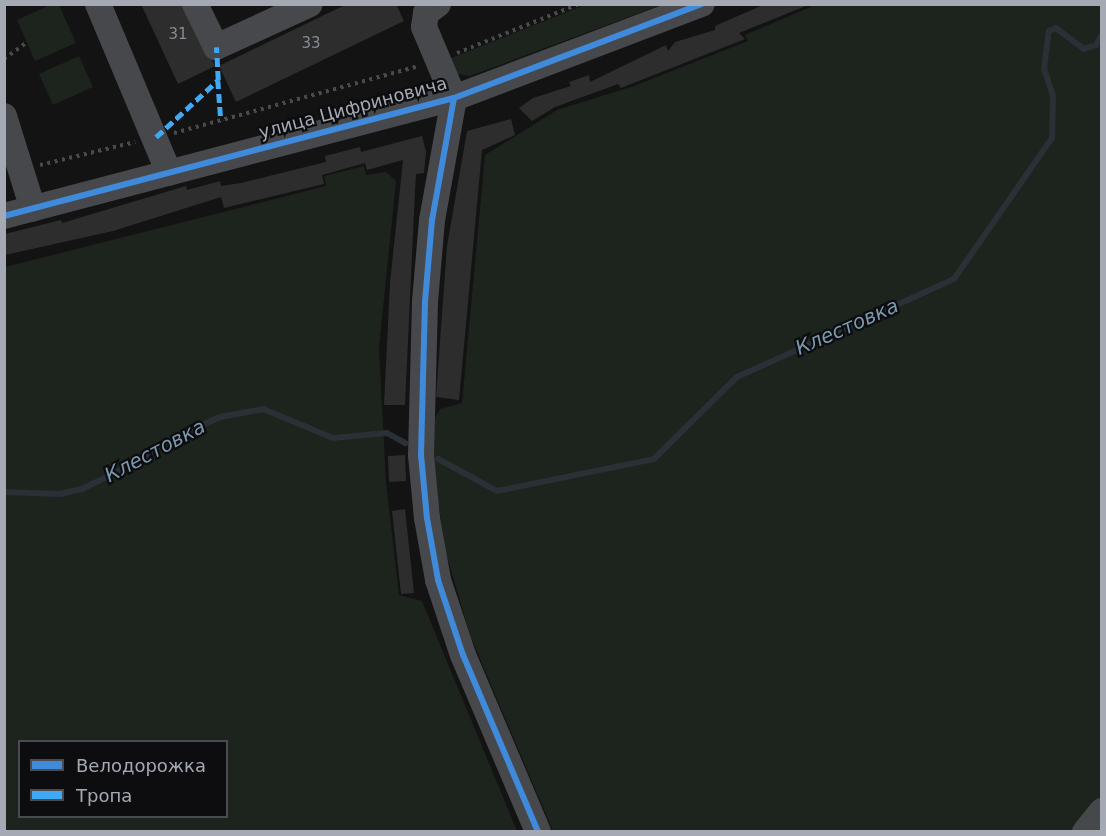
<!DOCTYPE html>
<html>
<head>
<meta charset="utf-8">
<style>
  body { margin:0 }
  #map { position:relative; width:1106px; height:836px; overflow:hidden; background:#131313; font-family:"DejaVu Sans",sans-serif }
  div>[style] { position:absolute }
  .green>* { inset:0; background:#1d231d }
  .stream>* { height:6px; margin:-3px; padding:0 3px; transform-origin:3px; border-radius:3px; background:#293036 }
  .building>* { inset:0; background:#2d2d2e }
  .path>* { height:4px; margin-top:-2px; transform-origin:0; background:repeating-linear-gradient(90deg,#494a4d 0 3px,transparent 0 7.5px) }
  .minor>* { height:26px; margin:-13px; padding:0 13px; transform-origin:13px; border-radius:13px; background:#47484b }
  .quiet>* { height:4.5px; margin-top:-2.25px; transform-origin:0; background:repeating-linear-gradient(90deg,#3fa9f5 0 9px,transparent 0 13.5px) }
  .cycleway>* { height:6px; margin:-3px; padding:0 3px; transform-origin:3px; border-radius:3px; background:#408adc }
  span { translate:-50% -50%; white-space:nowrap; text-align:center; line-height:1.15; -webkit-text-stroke:4.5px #0d0d0f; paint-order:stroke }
  .number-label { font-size:15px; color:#868a92 }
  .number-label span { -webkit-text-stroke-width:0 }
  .street-label { font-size:18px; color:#a4a9b4 }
  .water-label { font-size:20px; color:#7b98ae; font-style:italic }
  .frame { position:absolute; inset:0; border:6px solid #a4a9b4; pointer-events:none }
  .legend { position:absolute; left:18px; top:740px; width:210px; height:78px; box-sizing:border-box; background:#0d0d0f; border:2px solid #494b51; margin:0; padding:8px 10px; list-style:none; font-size:18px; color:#a4a9b4 }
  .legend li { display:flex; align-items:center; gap:12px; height:30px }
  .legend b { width:30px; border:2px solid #494b51 }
</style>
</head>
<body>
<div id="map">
  <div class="green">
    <i style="clip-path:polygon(52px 4px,59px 5px,76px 43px,35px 61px,17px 20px)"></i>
    <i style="clip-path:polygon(585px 5px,661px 5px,470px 76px,458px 74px,446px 60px)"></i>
    <i style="clip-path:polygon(815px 5px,1101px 5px,1101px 831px,553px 831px,470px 635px,446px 553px,435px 482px,433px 422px,440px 409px,462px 403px,485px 155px,557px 110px,634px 86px,748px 41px,745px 35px)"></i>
    <i style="clip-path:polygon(79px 56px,93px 87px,53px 105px,39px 74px)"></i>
    <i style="clip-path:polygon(evenodd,364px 166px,366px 175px,386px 172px,396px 181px,379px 348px,386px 482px,399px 595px,422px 601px,517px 831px,5px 831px,5px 267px,326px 186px,324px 176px,364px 166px,20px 742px,226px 742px,226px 816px,20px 816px,20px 742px)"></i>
  </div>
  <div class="stream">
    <i style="left:438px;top:459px;width:67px;rotate:28.5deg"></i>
    <i style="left:497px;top:491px;width:160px;rotate:-11.5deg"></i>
    <i style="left:654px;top:459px;width:117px;rotate:-44.7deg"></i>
    <i style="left:737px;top:377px;width:238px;rotate:-24.3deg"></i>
    <i style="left:954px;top:279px;width:172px;rotate:-55.2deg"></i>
    <i style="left:1052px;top:138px;width:42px;rotate:-88.6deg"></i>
    <i style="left:1053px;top:96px;width:28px;rotate:-108deg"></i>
    <i style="left:1044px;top:69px;width:38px;rotate:-83deg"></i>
    <i style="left:1049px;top:31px;width:8px;rotate:-23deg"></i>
    <i style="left:1056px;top:28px;width:35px;rotate:37deg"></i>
    <i style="left:1084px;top:49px;width:13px;rotate:-18deg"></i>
    <i style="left:1096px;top:45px;width:13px;rotate:-61deg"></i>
    <i style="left:4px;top:492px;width:56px;rotate:2deg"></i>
    <i style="left:60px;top:494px;width:23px;rotate:-13deg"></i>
    <i style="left:82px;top:489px;width:59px;rotate:-26.1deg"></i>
    <i style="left:135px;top:463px;width:30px;rotate:-37deg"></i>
    <i style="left:159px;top:445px;width:67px;rotate:-24.7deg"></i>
    <i style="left:220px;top:417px;width:44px;rotate:-10.5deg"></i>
    <i style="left:263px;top:409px;width:76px;rotate:22.5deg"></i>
    <i style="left:333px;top:438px;width:54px;rotate:-5.3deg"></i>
    <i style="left:387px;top:433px;width:21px;rotate:29deg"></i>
  </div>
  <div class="building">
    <i style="clip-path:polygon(141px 4px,186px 4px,215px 66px,178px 84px)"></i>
    <i style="clip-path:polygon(347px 4px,396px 4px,404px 21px,236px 102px,219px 66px)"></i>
    <i style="clip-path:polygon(763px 5px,808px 5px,739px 33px,745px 39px,621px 88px,618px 84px,555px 107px,532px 121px,519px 108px,533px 98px,571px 86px,569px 82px,589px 75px,590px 82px,666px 45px,668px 51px,675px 42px,715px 30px,715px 26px)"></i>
    <i style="clip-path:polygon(511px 119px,515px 135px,482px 150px,459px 400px,436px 397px,447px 246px,467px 131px)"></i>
    <i style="clip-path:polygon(422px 136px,426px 152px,424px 173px,416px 174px,415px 191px,405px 405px,384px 405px,390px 283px,403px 160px,367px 170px,365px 163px,322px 175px,324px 184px,224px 208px,221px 197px,113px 231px,5px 255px,5px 234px,61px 220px,62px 223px,186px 186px,187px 190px,220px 181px,221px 186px,241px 183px,326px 162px,325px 156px,360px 147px,361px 152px)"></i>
    <i style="clip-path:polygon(405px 455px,406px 481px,389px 482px,388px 456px)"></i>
    <i style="clip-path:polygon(405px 509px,414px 593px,401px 594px,392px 511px)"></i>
  </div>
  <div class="path">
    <i style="left:457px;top:53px;width:131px;rotate:-21.9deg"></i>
    <i style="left:4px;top:59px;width:29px;rotate:-36deg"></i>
    <i style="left:174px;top:133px;width:254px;rotate:-15.3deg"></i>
    <i style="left:40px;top:165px;width:98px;rotate:-13.6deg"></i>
  </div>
  <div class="minor">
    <i style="left:98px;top:4px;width:183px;rotate:67.2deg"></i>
    <i style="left:195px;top:4px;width:48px;rotate:64deg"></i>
    <i style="left:216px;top:47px;width:103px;rotate:-24.6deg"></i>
    <i style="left:438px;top:4px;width:15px;rotate:143deg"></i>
    <i style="left:426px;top:13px;width:14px;rotate:98deg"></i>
    <i style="left:424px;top:27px;width:77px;rotate:67.1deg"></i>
    <i style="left:454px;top:98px;width:124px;rotate:100.2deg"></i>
    <i style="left:432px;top:220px;width:82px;rotate:94.9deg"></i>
    <i style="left:425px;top:302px;width:153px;rotate:91.5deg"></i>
    <i style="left:421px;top:455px;width:63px;rotate:84.6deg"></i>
    <i style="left:427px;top:518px;width:63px;rotate:79.9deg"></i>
    <i style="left:438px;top:580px;width:79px;rotate:71.6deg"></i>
    <i style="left:463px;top:655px;width:192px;rotate:67deg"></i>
    <i style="left:4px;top:116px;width:97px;rotate:72.7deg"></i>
    <i style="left:4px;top:216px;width:465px;rotate:-14.7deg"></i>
    <i style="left:454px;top:98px;width:265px;rotate:-20.8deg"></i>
    <i style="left:1085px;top:832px;width:27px;rotate:-51deg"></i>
  </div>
  <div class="quiet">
    <i style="left:218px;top:80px;width:41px;rotate:85.8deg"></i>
    <i style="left:156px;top:137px;width:84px;rotate:-42.6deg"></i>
    <i style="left:218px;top:80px;width:33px;rotate:-93deg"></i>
  </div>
  <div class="cycleway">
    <i style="left:454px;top:98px;width:124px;rotate:100.2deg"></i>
    <i style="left:432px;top:220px;width:82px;rotate:94.9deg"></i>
    <i style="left:425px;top:302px;width:153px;rotate:91.5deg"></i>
    <i style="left:421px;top:455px;width:63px;rotate:84.6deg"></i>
    <i style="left:427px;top:518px;width:63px;rotate:79.9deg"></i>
    <i style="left:438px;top:580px;width:79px;rotate:71.6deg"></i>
    <i style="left:463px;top:655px;width:192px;rotate:67deg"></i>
    <i style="left:4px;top:216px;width:465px;rotate:-14.7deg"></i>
    <i style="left:454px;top:98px;width:265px;rotate:-20.8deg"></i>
  </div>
  <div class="number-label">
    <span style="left:178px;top:35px">31</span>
    <span style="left:311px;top:44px">33</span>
  </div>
  <div class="street-label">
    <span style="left:353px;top:108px;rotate:-15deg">улица Цифриновича</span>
  </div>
  <div class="water-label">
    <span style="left:847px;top:327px;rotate:-24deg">Клестовка</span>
    <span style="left:155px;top:451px;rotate:-28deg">Клестовка</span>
  </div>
  <div class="frame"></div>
  <ul class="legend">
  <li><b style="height:8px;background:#408adc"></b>Велодорожка</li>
  <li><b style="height:8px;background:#3fa9f5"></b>Тропа</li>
  </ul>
</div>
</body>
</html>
